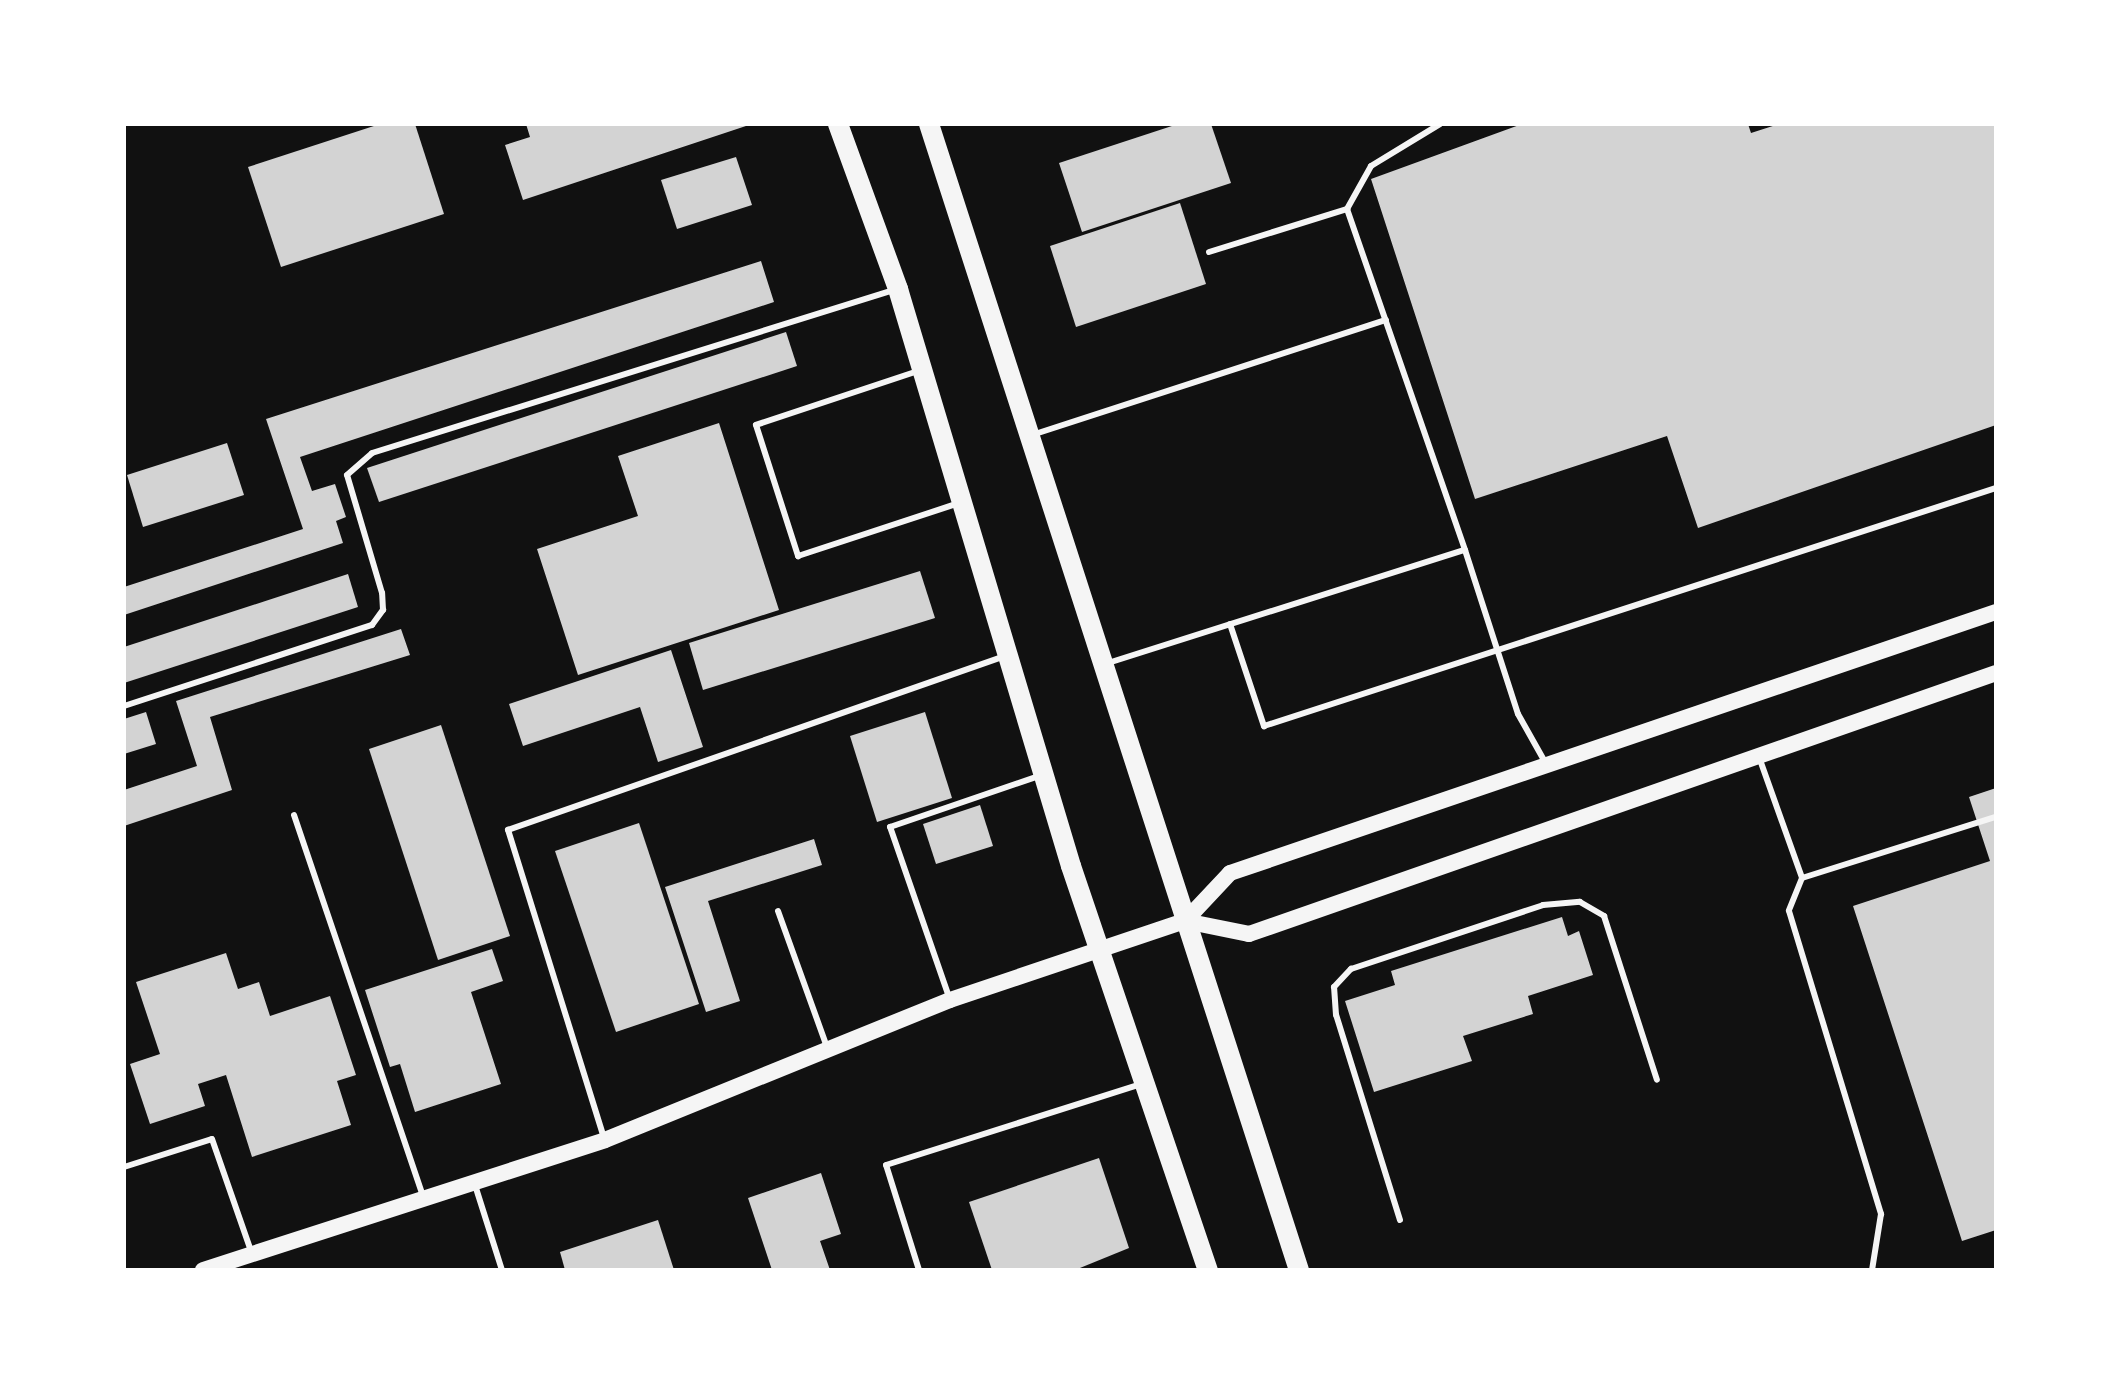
<!DOCTYPE html>
<html>
<head>
<meta charset="utf-8">
<style>
  body { margin:0 }
  #map { position:relative; width:2120px; height:1394px; overflow:hidden; background:#111; font-family:Ubuntu,sans-serif }
  div>[style] { position:absolute }
  .building>* { inset:0; background:#d3d3d3 }
  .service>* { height:6px; margin:-3px; padding:0 3px; transform-origin:3px; border-radius:3px; background:#f5f5f5 }
  .secondary>* { height:16px; margin:-8px; padding:0 8px; transform-origin:8px; border-radius:8px; background:#f5f5f5 }
  .primary>* { height:20px; margin:-10px; padding:0 10px; transform-origin:10px; border-radius:10px; background:#f5f5f5 }
  span { translate:-50% -50%; white-space:nowrap; text-align:center; line-height:1.15; -webkit-text-stroke:8px #fff; paint-order:stroke }
  .frame { position:absolute; inset:0; border:126px solid #fff; pointer-events:none }
</style>
</head>
<body>
<div id="map">
  <div class="building">
    <i style="clip-path:polygon(380px 124px,415px 124px,444px 214px,281px 267px,248px 167px)"></i>
    <i style="clip-path:polygon(526px 124px,749px 124px,749px 125px,523px 200px,505px 145px,530px 137px)"></i>
    <i style="clip-path:polygon(1178px 124px,1211px 124px,1231px 183px,1082px 232px,1059px 163px)"></i>
    <i style="clip-path:polygon(1522px 124px,1748px 124px,1751px 133px,1779px 124px,1996px 124px,1996px 425px,1698px 528px,1667px 436px,1475px 499px,1371px 179px)"></i>
    <i style="clip-path:polygon(736px 157px,752px 205px,677px 229px,661px 180px)"></i>
    <i style="clip-path:polygon(1180px 203px,1206px 284px,1076px 327px,1050px 246px)"></i>
    <i style="clip-path:polygon(761px 261px,774px 302px,300px 457px,312px 491px,335px 484px,346px 517px,336px 521px,343px 543px,124px 615px,124px 587px,303px 529px,266px 419px)"></i>
    <i style="clip-path:polygon(786px 332px,797px 366px,379px 502px,367px 468px)"></i>
    <i style="clip-path:polygon(719px 423px,779px 610px,578px 675px,537px 549px,638px 516px,618px 456px)"></i>
    <i style="clip-path:polygon(227px 443px,244px 495px,143px 527px,127px 475px)"></i>
    <i style="clip-path:polygon(920px 571px,935px 618px,703px 690px,689px 643px)"></i>
    <i style="clip-path:polygon(348px 574px,358px 607px,124px 683px,124px 647px)"></i>
    <i style="clip-path:polygon(401px 629px,410px 655px,210px 717px,232px 790px,124px 826px,124px 790px,197px 766px,176px 701px)"></i>
    <i style="clip-path:polygon(671px 650px,703px 747px,658px 762px,640px 707px,523px 746px,509px 704px)"></i>
    <i style="clip-path:polygon(146px 712px,156px 744px,124px 754px,124px 719px)"></i>
    <i style="clip-path:polygon(925px 712px,952px 798px,877px 822px,850px 736px)"></i>
    <i style="clip-path:polygon(441px 725px,510px 936px,438px 960px,369px 749px)"></i>
    <i style="clip-path:polygon(1996px 788px,1996px 1230px,1962px 1241px,1853px 906px,1990px 861px,1969px 797px)"></i>
    <i style="clip-path:polygon(980px 805px,993px 846px,936px 864px,923px 824px)"></i>
    <i style="clip-path:polygon(639px 823px,699px 1004px,616px 1032px,555px 851px)"></i>
    <i style="clip-path:polygon(814px 839px,822px 865px,708px 901px,740px 1001px,706px 1012px,665px 887px)"></i>
    <i style="clip-path:polygon(1562px 917px,1568px 936px,1579px 931px,1593px 975px,1528px 996px,1533px 1014px,1463px 1036px,1472px 1061px,1374px 1092px,1345px 1001px,1395px 985px,1391px 971px)"></i>
    <i style="clip-path:polygon(492px 949px,503px 981px,471px 992px,501px 1084px,415px 1112px,400px 1064px,390px 1067px,365px 990px)"></i>
    <i style="clip-path:polygon(226px 953px,238px 989px,259px 982px,270px 1016px,330px 996px,356px 1075px,337px 1081px,351px 1125px,252px 1157px,226px 1075px,198px 1084px,205px 1106px,150px 1124px,130px 1064px,160px 1054px,136px 982px)"></i>
    <i style="clip-path:polygon(1099px 1158px,1129px 1248px,1075px 1270px,992px 1270px,969px 1202px)"></i>
    <i style="clip-path:polygon(821px 1173px,841px 1234px,820px 1241px,830px 1270px,772px 1270px,748px 1198px)"></i>
    <i style="clip-path:polygon(658px 1220px,674px 1270px,565px 1270px,560px 1252px)"></i>
  </div>
  <div class="service">
    <i style="left:1347px;top:209px;width:49px;rotate:-60.8deg"></i>
    <i style="left:1371px;top:166px;width:81px;rotate:-31.3deg"></i>
    <i style="left:1209px;top:252px;width:145px;rotate:-17.3deg"></i>
    <i style="left:1347px;top:209px;width:361px;rotate:70.9deg"></i>
    <i style="left:921px;top:370px;width:174px;rotate:161.6deg"></i>
    <i style="left:756px;top:425px;width:138px;rotate:72.2deg"></i>
    <i style="left:798px;top:556px;width:169px;rotate:-18.2deg"></i>
    <i style="left:1035px;top:434px;width:369px;rotate:-18deg"></i>
    <i style="left:1230px;top:624px;width:108px;rotate:71.6deg"></i>
    <i style="left:1264px;top:726px;width:770px;rotate:-18.01deg"></i>
    <i style="left:1108px;top:663px;width:374px;rotate:-17.6deg"></i>
    <i style="left:1465px;top:550px;width:172px;rotate:72.1deg"></i>
    <i style="left:1518px;top:714px;width:55px;rotate:60.6deg"></i>
    <i style="left:124px;top:706px;width:261px;rotate:-18.1deg"></i>
    <i style="left:372px;top:625px;width:19px;rotate:-54deg"></i>
    <i style="left:383px;top:610px;width:17px;rotate:-93deg"></i>
    <i style="left:382px;top:593px;width:123px;rotate:-106.5deg"></i>
    <i style="left:347px;top:475px;width:33px;rotate:-41deg"></i>
    <i style="left:372px;top:453px;width:547px;rotate:-17.34deg"></i>
    <i style="left:1759px;top:757px;width:128px;rotate:70.4deg"></i>
    <i style="left:1802px;top:878px;width:203px;rotate:-17.5deg"></i>
    <i style="left:294px;top:815px;width:404px;rotate:71.3deg"></i>
    <i style="left:1802px;top:878px;width:35px;rotate:112deg"></i>
    <i style="left:1789px;top:911px;width:317px;rotate:73.1deg"></i>
    <i style="left:1881px;top:1214px;width:57px;rotate:99.1deg"></i>
    <i style="left:778px;top:911px;width:145px;rotate:70.2deg"></i>
    <i style="left:949px;top:997px;width:180px;rotate:-109.1deg"></i>
    <i style="left:890px;top:827px;width:161px;rotate:-18.9deg"></i>
    <i style="left:604px;top:1138px;width:323px;rotate:-107.3deg"></i>
    <i style="left:508px;top:830px;width:527px;rotate:-19.3deg"></i>
    <i style="left:124px;top:1167px;width:92px;rotate:-17.7deg"></i>
    <i style="left:212px;top:1139px;width:122px;rotate:70.8deg"></i>
    <i style="left:475px;top:1185px;width:89px;rotate:72.4deg"></i>
    <i style="left:1400px;top:1220px;width:215px;rotate:-107.3deg"></i>
    <i style="left:1336px;top:1015px;width:28px;rotate:-94deg"></i>
    <i style="left:1334px;top:987px;width:25px;rotate:-47deg"></i>
    <i style="left:1351px;top:969px;width:202px;rotate:-18.4deg"></i>
    <i style="left:1543px;top:905px;width:37px;rotate:-5deg"></i>
    <i style="left:1580px;top:902px;width:28px;rotate:30deg"></i>
    <i style="left:1604px;top:916px;width:172px;rotate:72.1deg"></i>
    <i style="left:919px;top:1270px;width:110px;rotate:-107.4deg"></i>
    <i style="left:886px;top:1165px;width:269px;rotate:-17.6deg"></i>
  </div>
  <div class="secondary">
    <i style="left:1185px;top:921px;width:65px;rotate:11.5deg"></i>
    <i style="left:1249px;top:934px;width:791px;rotate:-19.26deg"></i>
    <i style="left:203px;top:1270px;width:422px;rotate:-17.9deg"></i>
    <i style="left:605px;top:1140px;width:372px;rotate:-22.1deg"></i>
    <i style="left:950px;top:1000px;width:248px;rotate:-18.6deg"></i>
    <i style="left:1185px;top:921px;width:66px;rotate:-46.8deg"></i>
    <i style="left:1230px;top:873px;width:809px;rotate:-18.82deg"></i>
  </div>
  <div class="primary">
    <i style="left:838px;top:124px;width:176px;rotate:70deg"></i>
    <i style="left:898px;top:289px;width:602px;rotate:73.31deg"></i>
    <i style="left:1071px;top:866px;width:427px;rotate:71.3deg"></i>
    <i style="left:929px;top:124px;width:1204px;rotate:72.11deg"></i>
  </div>
  <div class="frame"></div>
</div>
</body>
</html>
